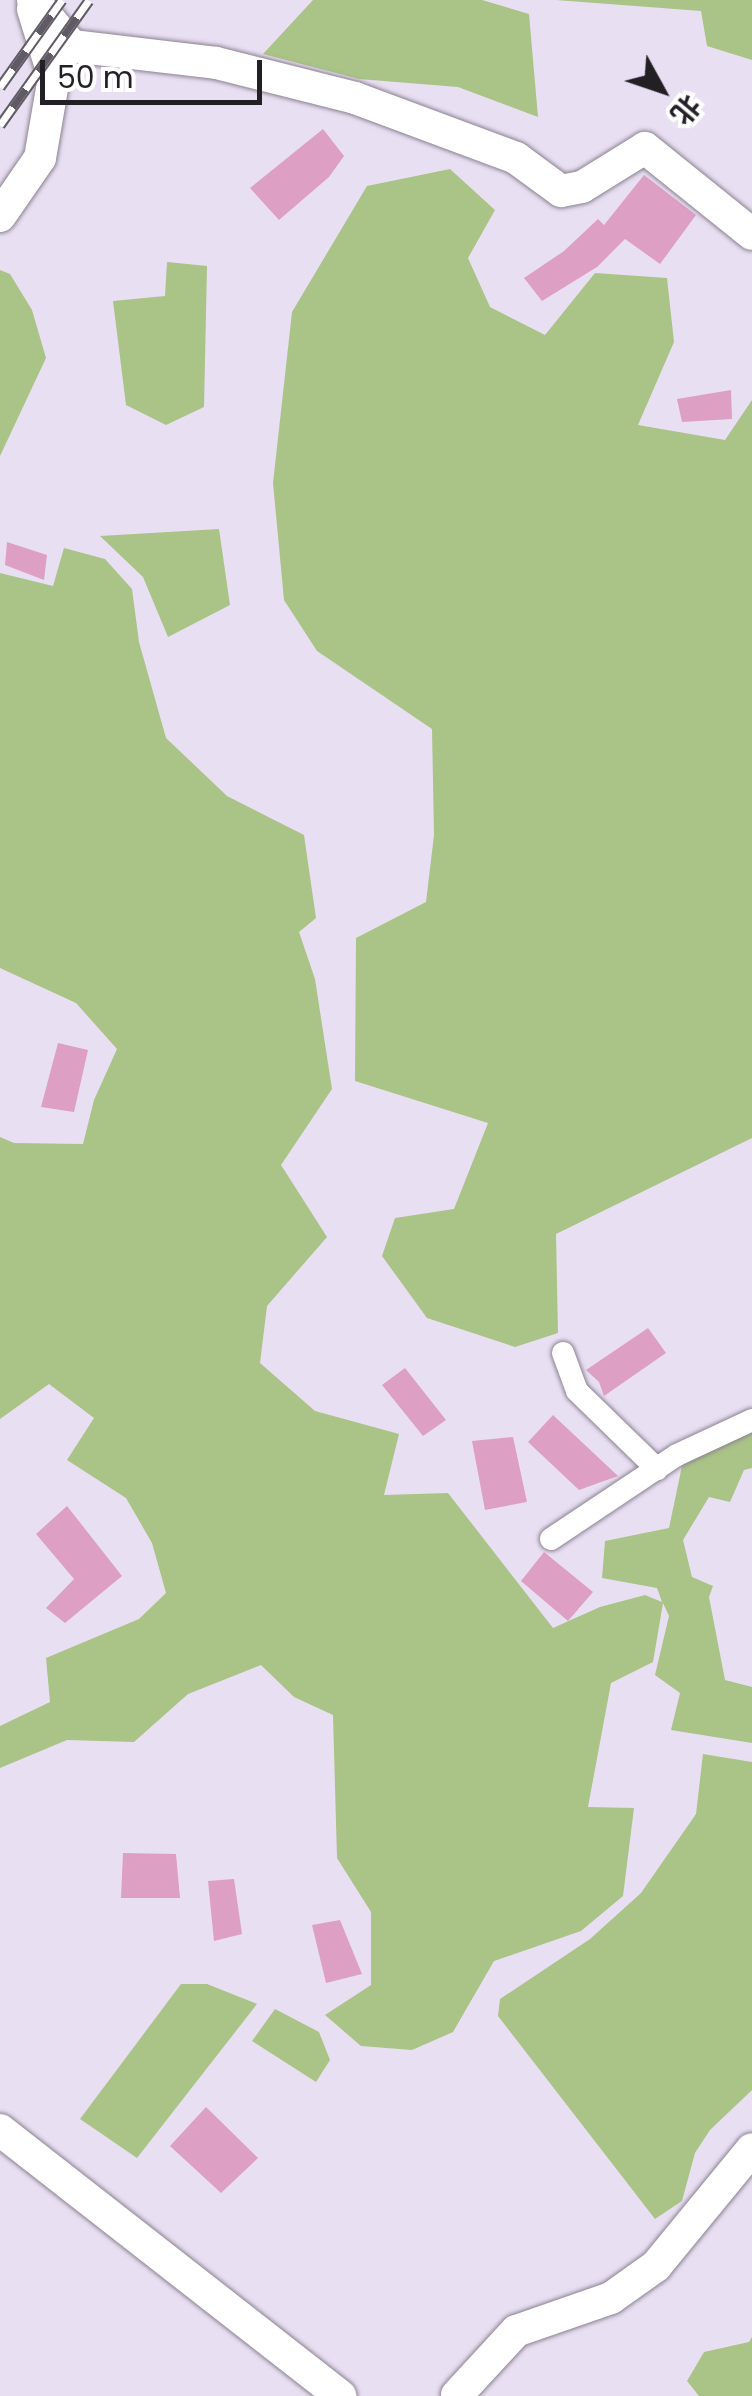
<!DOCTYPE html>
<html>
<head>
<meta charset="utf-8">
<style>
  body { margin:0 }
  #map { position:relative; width:752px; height:2396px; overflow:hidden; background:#e9dff2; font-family:Poppins,"Noto Sans SC",sans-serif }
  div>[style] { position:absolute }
  .green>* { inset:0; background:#aac387 }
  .building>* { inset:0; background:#de9fc4 }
  .roads { filter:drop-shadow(0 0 2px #8a8192) drop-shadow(0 0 2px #8a8192) }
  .street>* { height:22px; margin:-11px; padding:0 11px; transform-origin:11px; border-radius:11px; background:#fff }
  .secondary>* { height:32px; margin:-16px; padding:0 16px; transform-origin:16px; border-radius:16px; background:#fff }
  .rail>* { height:11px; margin-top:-5.5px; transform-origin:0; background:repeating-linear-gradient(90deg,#fff 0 22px,#5f5a64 0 44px); box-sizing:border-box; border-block:2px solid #5f5a64 }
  span { translate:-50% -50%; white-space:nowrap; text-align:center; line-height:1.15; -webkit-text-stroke:8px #fff; paint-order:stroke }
  .north { position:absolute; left:612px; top:40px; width:100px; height:100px; -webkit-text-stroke:8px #fff; paint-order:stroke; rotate:130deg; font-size:28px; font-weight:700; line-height:40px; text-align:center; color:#221f25 }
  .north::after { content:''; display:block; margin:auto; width:35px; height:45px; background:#221f25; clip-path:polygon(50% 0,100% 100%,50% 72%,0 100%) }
  .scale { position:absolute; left:40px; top:60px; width:222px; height:45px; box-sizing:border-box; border:5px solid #221f25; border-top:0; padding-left:12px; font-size:30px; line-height:35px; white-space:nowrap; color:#221f25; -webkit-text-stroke:8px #fff; paint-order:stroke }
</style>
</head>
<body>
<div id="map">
  <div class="green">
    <i style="clip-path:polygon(313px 0,482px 0,529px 14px,538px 117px,458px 87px,359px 79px,263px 54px)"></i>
    <i style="clip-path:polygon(556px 0,752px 0,752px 60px,707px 46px,701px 11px)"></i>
    <i style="clip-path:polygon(450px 169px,495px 210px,468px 258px,490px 307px,545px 335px,595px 273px,667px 278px,674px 342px,638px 425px,725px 440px,752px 400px,752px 1138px,556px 1234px,558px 1333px,515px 1347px,427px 1318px,382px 1256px,395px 1218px,454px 1209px,488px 1123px,355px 1081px,356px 938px,426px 902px,434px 835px,432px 729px,317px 651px,284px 600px,273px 483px,292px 312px,367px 186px)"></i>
    <i style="clip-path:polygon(167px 262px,207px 266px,204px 407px,166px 425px,126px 405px,113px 301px,165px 296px)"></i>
    <i style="clip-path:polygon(0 270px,10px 274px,32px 310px,46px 358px,0 456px)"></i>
    <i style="clip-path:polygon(219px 529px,230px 605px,168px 637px,143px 577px,100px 536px)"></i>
    <i style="clip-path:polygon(64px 548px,105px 559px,132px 589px,139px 642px,166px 738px,227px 796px,304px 835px,316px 918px,299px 932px,315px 979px,332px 1089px,281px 1165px,327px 1237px,267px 1306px,260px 1363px,315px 1411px,399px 1434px,384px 1495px,448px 1493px,553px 1628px,600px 1607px,645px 1595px,662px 1602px,657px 1588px,602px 1578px,605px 1541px,669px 1528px,682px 1466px,752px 1420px,752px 1468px,744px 1470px,730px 1502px,709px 1497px,683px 1540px,692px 1577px,713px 1586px,709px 1597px,725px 1680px,752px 1687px,752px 1743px,671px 1730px,680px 1693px,655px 1675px,669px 1616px,663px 1603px,653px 1662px,611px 1683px,588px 1807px,634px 1808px,623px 1896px,581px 1931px,494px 1961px,453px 2032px,412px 2050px,361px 2046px,325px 2015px,371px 1985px,371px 1912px,337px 1858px,333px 1715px,294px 1697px,261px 1665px,188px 1694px,134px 1742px,67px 1740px,0 1768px,0 1726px,50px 1702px,46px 1658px,139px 1619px,166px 1593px,152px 1543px,126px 1498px,67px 1460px,94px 1418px,49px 1384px,0 1419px,0 1137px,14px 1143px,83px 1144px,94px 1100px,117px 1049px,76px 1003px,0 968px,0 573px,53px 586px)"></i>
    <i style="clip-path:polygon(703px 1754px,752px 1762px,752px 2090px,710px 2130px,695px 2153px,682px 2201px,655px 2219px,498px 2016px,500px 1999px,590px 1939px,641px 1893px,696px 1814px)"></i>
    <i style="clip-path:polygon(181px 1984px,207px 1984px,257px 2004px,137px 2158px,80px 2119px)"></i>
    <i style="clip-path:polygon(275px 2009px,319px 2032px,330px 2060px,316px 2082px,252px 2041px)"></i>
    <i style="clip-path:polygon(752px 2337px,752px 2396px,699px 2396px,687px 2381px,704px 2352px,749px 2342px)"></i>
  </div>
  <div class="building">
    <i style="clip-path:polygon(323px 129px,344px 156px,329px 177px,279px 220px,250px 188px)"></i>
    <i style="clip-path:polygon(644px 175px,696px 215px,660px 264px,625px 239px,597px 267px,542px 301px,524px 278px,564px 251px,598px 219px,604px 225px)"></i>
    <i style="clip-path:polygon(731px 390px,732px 419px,682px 422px,677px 399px)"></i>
    <i style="clip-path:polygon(7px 542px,47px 555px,44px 580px,5px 565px)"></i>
    <i style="clip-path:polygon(58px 1043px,88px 1050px,74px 1112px,41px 1107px)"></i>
    <i style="clip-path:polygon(648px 1328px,666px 1353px,604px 1396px,599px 1382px,586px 1370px)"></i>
    <i style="clip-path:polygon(405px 1368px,446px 1420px,423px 1436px,382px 1385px)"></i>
    <i style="clip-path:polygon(553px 1415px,618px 1476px,579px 1490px,528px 1442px)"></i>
    <i style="clip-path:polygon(513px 1437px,527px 1502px,485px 1510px,472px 1441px)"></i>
    <i style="clip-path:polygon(67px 1506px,122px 1576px,65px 1623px,46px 1608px,74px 1579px,36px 1534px)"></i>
    <i style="clip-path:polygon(544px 1552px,593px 1592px,568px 1621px,521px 1581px)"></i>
    <i style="clip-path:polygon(123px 1853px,176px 1854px,180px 1898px,121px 1898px)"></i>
    <i style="clip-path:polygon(234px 1879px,242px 1934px,214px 1941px,208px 1881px)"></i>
    <i style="clip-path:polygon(340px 1920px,362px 1974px,326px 1983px,312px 1925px)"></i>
    <i style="clip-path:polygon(206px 2107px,258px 2158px,221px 2193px,170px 2146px)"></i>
  </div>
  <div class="roads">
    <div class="street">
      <i style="left:563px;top:1353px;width:40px;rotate:69.8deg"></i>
      <i style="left:577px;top:1391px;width:112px;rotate:44.3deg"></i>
      <i style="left:551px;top:1539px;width:151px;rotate:-33.7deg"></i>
      <i style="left:677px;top:1455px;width:83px;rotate:-25deg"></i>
    </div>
    <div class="secondary">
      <i style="left:33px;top:0;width:60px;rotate:49.7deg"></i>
      <i style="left:72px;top:46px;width:145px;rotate:6.7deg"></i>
      <i style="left:216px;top:63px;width:143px;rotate:14.1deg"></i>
      <i style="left:355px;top:98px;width:172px;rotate:20.4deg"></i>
      <i style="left:516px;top:158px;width:56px;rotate:36.3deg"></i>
      <i style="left:561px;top:191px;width:21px;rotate:-11deg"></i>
      <i style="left:582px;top:187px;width:74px;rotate:-31.8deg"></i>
      <i style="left:645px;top:148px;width:137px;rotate:38.8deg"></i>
      <i style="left:0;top:216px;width:70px;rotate:-55.4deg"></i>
      <i style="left:40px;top:158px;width:82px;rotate:-80.2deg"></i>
      <i style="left:54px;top:77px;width:71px;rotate:-107.2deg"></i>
      <i style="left:0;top:2130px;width:432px;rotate:38deg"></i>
      <i style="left:457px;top:2395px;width:87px;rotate:-47.3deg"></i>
      <i style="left:516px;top:2331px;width:101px;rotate:-19.2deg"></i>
      <i style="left:611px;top:2298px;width:55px;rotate:-35.4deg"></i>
      <i style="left:656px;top:2266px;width:151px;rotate:-50.6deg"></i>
    </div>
  </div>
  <div class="rail">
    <i style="left:0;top:87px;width:107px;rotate:-54.5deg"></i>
    <i style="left:0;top:125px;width:153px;rotate:-54.5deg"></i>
  </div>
  <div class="north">北</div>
  <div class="scale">50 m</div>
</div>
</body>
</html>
